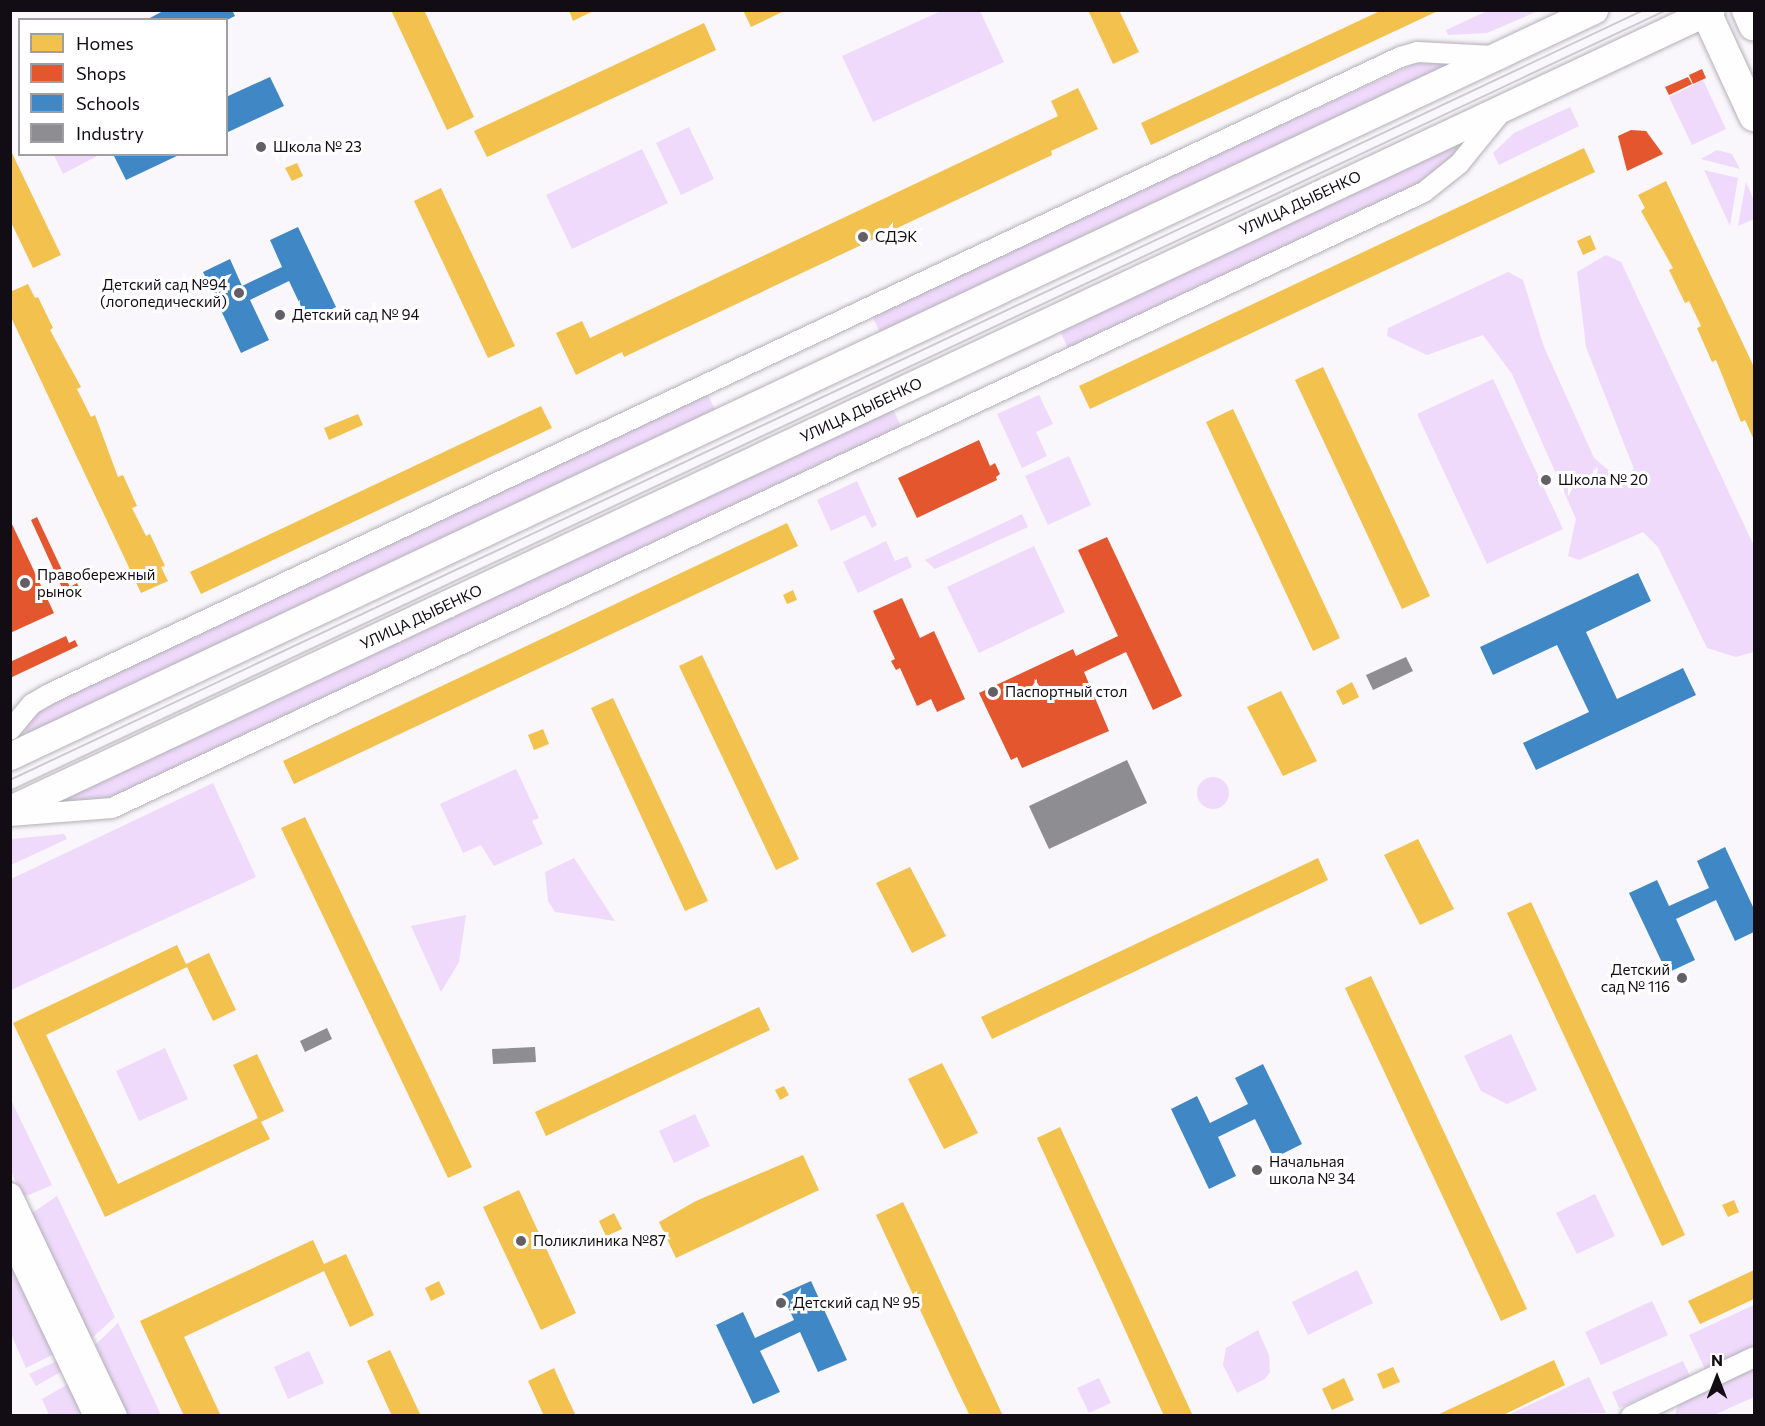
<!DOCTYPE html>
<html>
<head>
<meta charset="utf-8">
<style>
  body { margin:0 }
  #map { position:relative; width:1765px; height:1426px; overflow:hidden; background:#f9f6fc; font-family:Commissioner,sans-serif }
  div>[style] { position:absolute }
  .green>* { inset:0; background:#efdafb }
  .round { border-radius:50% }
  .homes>* { inset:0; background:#f2c14e }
  .shops>* { inset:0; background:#e4572e }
  .schools>* { inset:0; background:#3f88c5 }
  .industry>* { inset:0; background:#8d8d92 }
  .roads { filter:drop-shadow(0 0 2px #b3b0b6) drop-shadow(0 0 2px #b3b0b6) }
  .minor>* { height:20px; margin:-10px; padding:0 10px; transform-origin:10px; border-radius:10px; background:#fefeff }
  .tertiary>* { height:24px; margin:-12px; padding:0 12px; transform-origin:12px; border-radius:12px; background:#fefeff }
  .secondary>* { height:27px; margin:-13.5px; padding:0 13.5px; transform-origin:13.5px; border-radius:13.5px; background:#fefeff }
  .primary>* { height:30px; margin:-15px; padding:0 15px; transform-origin:15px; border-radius:15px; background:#fefeff }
  .tram>* { height:1.5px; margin:-0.75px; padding:0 0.75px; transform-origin:0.75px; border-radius:0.75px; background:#cccbcc }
  .dots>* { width:16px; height:16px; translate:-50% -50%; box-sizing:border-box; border:3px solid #fff; border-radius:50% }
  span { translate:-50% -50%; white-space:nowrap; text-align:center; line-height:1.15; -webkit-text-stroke:6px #fff; paint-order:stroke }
  .poi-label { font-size:15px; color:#120d14 }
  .left { translate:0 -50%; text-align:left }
  .right { translate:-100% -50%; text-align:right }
  .street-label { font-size:15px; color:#120d14 }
  .frame { position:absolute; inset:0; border:12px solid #120d14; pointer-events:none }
  .legend { position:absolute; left:18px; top:18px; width:210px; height:138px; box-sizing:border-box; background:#fff; border:2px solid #a09ea1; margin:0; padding:8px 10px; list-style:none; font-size:18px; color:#120d14 }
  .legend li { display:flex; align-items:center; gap:12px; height:30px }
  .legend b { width:30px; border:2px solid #a09ea1 }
  .north { position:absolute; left:1687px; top:1348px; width:60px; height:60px; -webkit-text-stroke:4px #fff; paint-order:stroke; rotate:0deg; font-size:16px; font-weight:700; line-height:24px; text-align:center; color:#120d14 }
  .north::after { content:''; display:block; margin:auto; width:21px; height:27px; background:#120d14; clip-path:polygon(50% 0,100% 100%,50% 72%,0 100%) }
</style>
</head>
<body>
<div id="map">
  <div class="green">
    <i style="clip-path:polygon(980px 11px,1004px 62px,873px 122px,842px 56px,941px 11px)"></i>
    <i style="clip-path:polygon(1487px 11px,1487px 10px,1538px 11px,1487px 33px,1448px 35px,1446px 30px)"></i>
    <i style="clip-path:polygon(1420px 61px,1442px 63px,1444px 67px,882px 336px,871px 314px)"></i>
    <i style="clip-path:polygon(1703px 80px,1726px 129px,1692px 145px,1669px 97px)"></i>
    <i style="clip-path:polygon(1570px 107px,1579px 126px,1499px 165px,1493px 153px,1514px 133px)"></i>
    <i style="clip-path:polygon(689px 127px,714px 179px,681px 195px,656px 143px)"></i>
    <i style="clip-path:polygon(1457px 145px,1460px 149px,1421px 182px,1068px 348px,1060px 331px,1094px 308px,1414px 158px)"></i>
    <i style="clip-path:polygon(642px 149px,668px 203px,572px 249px,546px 195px)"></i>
    <i style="clip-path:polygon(1717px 150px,1732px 154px,1740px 169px,1701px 159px)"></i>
    <i style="clip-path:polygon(99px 155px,63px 174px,54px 155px,54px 154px)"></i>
    <i style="clip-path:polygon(1704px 170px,1738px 178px,1730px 226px)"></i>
    <i style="clip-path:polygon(1746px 182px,1753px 198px,1754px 219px,1738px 226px)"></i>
    <i style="clip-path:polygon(1606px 255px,1621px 262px,1754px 546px,1754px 652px,1736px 657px,1707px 648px,1658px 547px,1643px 532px,1579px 560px,1568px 556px,1576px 519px,1512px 374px,1483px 335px,1427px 355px,1387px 336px,1388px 328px,1508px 272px,1523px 280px,1544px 347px,1594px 458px,1619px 479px,1634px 469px,1586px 347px,1577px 272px)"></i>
    <i style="clip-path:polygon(1493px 379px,1563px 529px,1487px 564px,1417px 414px)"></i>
    <i style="clip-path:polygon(707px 394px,717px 413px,29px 734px,25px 731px,31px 717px,50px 703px)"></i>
    <i style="clip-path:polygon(1039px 395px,1053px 424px,1036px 432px,1047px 456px,1022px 468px,997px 414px)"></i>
    <i style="clip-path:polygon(891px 405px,901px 426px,104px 801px,63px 802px,99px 775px)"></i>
    <i style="clip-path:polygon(1069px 456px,1091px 505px,1048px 525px,1025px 476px)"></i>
    <i style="clip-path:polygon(857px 481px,877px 525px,872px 528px,865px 515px,831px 531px,817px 500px)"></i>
    <i style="clip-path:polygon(1022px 514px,1028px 527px,935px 569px,925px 560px)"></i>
    <i style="clip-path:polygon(886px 541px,895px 561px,907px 556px,912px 567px,858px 593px,843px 562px)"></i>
    <i style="clip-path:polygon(1034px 546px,1065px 612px,979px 653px,947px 587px)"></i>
    <i style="clip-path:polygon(516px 769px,539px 818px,532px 821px,543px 844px,494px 866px,481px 845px,463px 853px,440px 804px)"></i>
    <i class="round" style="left:1197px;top:777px;width:32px;height:32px"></i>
    <i style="clip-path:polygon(213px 783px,256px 877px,11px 990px,11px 879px)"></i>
    <i style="clip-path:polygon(64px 834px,67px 839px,11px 865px,11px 839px)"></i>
    <i style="clip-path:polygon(574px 858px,615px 921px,555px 912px,548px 901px,545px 872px)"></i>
    <i style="clip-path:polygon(466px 915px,459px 962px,441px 992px,411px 926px)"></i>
    <i style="clip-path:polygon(1511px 1034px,1537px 1090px,1507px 1104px,1481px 1091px,1464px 1056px)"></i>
    <i style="clip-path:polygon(165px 1048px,188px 1099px,139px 1121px,116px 1071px)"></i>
    <i style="clip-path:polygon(10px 1098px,52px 1185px,29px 1195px,22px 1196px,11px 1171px)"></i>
    <i style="clip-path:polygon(695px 1114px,710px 1146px,674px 1163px,659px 1131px)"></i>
    <i style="clip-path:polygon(1595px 1194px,1615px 1236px,1577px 1254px,1556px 1213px)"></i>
    <i style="clip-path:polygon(57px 1196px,115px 1317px,90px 1340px,31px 1214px)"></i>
    <i style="clip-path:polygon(10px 1256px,56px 1353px,26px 1368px,11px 1334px)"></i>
    <i style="clip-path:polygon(1357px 1270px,1373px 1303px,1308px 1335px,1292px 1302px)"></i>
    <i style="clip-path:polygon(1652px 1301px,1668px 1335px,1601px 1365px,1585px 1332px)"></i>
    <i style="clip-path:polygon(1754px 1305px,1754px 1348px,1706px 1371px,1689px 1335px)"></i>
    <i style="clip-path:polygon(118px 1323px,161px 1415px,126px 1415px,93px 1347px)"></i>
    <i style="clip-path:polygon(1258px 1330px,1269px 1355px,1270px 1372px,1265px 1379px,1237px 1393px,1223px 1365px,1226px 1348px)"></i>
    <i style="clip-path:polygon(309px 1351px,324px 1383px,288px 1399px,274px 1367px)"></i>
    <i style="clip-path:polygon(59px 1360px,64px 1370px,36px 1386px,29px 1374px)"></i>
    <i style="clip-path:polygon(1683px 1361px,1690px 1376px,1619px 1408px,1612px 1392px)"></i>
    <i style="clip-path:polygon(1754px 1368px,1754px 1397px,1714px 1415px,1675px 1415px,1678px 1404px)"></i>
    <i style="clip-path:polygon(1589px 1377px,1606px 1413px,1508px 1415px)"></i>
    <i style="clip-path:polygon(1099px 1378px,1111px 1403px,1089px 1413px,1077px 1388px)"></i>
    <i style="clip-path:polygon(70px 1383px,86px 1415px,49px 1415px,42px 1399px)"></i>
  </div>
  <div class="homes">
    <i style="clip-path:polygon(391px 10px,424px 10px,474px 117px,447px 130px)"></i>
    <i style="clip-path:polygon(569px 10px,595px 10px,573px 21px)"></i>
    <i style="clip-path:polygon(743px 10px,786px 10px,751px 27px)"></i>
    <i style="clip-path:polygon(1088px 10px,1119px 10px,1139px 52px,1113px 64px)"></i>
    <i style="clip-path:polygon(1382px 10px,1440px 10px,1151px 145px,1141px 123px)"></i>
    <i style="clip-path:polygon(704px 23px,716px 50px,487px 157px,474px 131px)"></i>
    <i style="clip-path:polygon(1078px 88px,1098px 129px,1051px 151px,1052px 155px,624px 357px,622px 352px,576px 375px,556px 333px,582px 321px,590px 338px,628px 320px,1058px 116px,1051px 101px)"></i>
    <i style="clip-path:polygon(1584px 148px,1595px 172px,1090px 409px,1079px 386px)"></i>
    <i style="clip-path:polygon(10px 149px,61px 255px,33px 268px,10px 220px)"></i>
    <i style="clip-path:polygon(297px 163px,303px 176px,292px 181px,285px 168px)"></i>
    <i style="clip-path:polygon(1666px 181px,1754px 367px,1754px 440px,1745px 420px,1741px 422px,1716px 360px,1712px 362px,1697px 328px,1701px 326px,1689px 301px,1685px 303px,1669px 270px,1673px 268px,1641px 211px,1645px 208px,1638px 195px)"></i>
    <i style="clip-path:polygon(441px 188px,515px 346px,488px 358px,414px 201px)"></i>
    <i style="clip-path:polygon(1590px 235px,1596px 249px,1583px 255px,1577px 241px)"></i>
    <i style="clip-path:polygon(28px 284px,35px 298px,38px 297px,53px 328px,50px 330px,81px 387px,77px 389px,91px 417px,95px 415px,118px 477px,123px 475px,137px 506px,132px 508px,146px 536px,150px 534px,165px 566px,161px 567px,168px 581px,141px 593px,10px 315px,10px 292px)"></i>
    <i style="clip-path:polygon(1323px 367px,1430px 596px,1402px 609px,1295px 380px)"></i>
    <i style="clip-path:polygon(541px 406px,552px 428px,201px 594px,190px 572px)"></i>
    <i style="clip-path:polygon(1233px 409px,1340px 638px,1313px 651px,1206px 422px)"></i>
    <i style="clip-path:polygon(358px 414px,363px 425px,329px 440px,324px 428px)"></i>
    <i style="clip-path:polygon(787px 523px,798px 546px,294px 784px,283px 761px)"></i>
    <i style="clip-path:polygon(793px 590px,797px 600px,787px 604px,783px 595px)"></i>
    <i style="clip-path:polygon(702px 655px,799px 859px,776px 870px,679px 666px)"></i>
    <i style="clip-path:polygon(1352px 682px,1359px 697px,1343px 705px,1336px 691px)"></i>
    <i style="clip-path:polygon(1281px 691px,1317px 761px,1283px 776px,1247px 707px)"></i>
    <i style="clip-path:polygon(613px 698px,708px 901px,685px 911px,591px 708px)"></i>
    <i style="clip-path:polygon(543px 729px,549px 744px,534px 750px,528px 735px)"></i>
    <i style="clip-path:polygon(305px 817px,472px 1167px,448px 1178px,281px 828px)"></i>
    <i style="clip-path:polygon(1418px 839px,1454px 909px,1420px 925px,1384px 855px)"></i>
    <i style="clip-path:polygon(1318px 858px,1328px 880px,992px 1039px,981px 1017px)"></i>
    <i style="clip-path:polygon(910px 867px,946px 936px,912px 953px,876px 883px)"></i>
    <i style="clip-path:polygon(1531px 902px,1685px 1235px,1662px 1246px,1507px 913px)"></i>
    <i style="clip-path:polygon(177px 945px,186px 964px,209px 953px,236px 1010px,213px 1021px,187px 967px,46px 1035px,118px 1184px,258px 1118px,233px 1065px,257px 1054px,284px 1111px,261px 1122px,270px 1139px,105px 1217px,13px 1023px)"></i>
    <i style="clip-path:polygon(1371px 976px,1527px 1309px,1501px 1321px,1345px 988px)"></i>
    <i style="clip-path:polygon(759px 1007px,770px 1030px,546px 1136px,535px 1112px)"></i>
    <i style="clip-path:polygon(942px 1063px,978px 1133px,944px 1149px,908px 1079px)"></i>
    <i style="clip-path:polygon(784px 1086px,789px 1095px,780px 1100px,775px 1090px)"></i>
    <i style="clip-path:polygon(1060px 1127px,1193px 1416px,1164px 1416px,1111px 1299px,1037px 1138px)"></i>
    <i style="clip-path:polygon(803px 1155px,819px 1190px,676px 1258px,659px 1222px,696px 1201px)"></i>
    <i style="clip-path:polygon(519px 1190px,576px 1313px,541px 1330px,483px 1207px)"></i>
    <i style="clip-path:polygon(1734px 1200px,1739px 1212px,1728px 1217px,1722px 1205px)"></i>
    <i style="clip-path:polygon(903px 1202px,916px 1229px,1003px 1416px,970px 1416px,954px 1383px,876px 1215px)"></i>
    <i style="clip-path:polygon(614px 1213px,622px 1229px,606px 1236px,599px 1221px)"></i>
    <i style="clip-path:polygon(313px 1240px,324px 1264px,346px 1254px,374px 1315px,350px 1327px,324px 1271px,184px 1337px,221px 1416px,184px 1416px,140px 1321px)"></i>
    <i style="clip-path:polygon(1754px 1270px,1754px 1299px,1700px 1324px,1688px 1301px)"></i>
    <i style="clip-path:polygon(439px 1281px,445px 1294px,431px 1301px,425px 1288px)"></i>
    <i style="clip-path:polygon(390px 1350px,405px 1382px,421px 1416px,392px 1416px,367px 1361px)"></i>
    <i style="clip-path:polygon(1554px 1360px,1565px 1385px,1501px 1416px,1435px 1416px)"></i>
    <i style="clip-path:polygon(1393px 1367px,1400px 1382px,1383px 1389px,1377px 1374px)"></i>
    <i style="clip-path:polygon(554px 1368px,567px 1397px,576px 1416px,544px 1416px,528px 1381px)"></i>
    <i style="clip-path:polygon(1344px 1378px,1354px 1400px,1332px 1410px,1322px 1389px)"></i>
  </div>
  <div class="shops">
    <i style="clip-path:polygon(1702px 69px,1706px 78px,1693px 84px,1689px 75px)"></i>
    <i style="clip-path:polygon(1688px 77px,1692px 84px,1669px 95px,1665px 87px)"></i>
    <i style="clip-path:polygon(1631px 130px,1646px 131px,1663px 154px,1627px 171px,1618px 136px)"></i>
    <i style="clip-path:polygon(979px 440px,990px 466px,995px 463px,1000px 474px,996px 477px,997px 480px,917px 518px,898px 478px)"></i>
    <i style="clip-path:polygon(37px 517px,70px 587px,77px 583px,80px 590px,70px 595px,67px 588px,63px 590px,31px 520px)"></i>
    <i style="clip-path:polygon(10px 520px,54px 613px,10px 633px)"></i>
    <i style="clip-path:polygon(1107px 537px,1182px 696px,1153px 710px,1126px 652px,1084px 672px,1109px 731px,1022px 768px,1017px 757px,1011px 760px,979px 693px,1073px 649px,1076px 656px,1118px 636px,1078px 550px)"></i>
    <i style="clip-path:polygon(902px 598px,920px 638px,934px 631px,965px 699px,937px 712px,931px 699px,917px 706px,900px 668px,896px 670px,891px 661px,895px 659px,873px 611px)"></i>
    <i style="clip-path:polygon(66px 636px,69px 643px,75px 640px,78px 646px,10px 678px,10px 662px)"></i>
  </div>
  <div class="schools">
    <i style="clip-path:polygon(165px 10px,232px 10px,235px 16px,227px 20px,146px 20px)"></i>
    <i style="clip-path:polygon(270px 77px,284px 106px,226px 133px,226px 97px)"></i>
    <i style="clip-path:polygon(113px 154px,181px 154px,126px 180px)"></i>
    <i style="clip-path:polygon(298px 227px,336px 307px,308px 321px,289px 281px,250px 300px,269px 340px,241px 353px,203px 272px,230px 259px,242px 286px,282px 267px,270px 240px)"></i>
    <i style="clip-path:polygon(1638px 573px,1651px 601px,1586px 632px,1617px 699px,1683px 668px,1696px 695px,1536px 770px,1523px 743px,1589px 712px,1557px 645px,1493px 675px,1480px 647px)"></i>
    <i style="clip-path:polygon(1725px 847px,1754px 909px,1754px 932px,1735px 941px,1716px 900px,1676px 919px,1695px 960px,1667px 973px,1629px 893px,1657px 880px,1669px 906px,1709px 888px,1697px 861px)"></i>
    <i style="clip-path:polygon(1263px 1064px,1302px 1144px,1274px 1158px,1255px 1119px,1218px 1137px,1236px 1176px,1209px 1189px,1171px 1109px,1197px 1096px,1210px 1123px,1248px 1104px,1235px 1078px)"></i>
    <i style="clip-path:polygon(811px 1281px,847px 1360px,818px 1372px,800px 1332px,760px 1351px,780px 1392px,753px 1404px,716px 1325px,743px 1312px,755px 1338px,794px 1320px,782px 1294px)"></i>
  </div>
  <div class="industry">
    <i style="clip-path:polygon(1406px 657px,1413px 671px,1373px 690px,1366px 675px)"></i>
    <i style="clip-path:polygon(1127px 760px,1147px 803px,1049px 849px,1029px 806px)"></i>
    <i style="clip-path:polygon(327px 1028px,332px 1039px,305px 1052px,300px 1041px)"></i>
    <i style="clip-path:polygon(535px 1047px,536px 1062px,493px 1064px,492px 1049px)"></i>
  </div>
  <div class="roads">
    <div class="minor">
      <i style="left:10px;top:730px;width:34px;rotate:-50deg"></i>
      <i style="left:32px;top:704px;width:20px;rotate:-30deg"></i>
      <i style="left:49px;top:694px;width:1494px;rotate:-25.24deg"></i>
      <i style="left:1400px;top:57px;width:18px;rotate:-16deg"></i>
      <i style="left:1417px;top:52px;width:77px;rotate:3deg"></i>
      <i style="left:10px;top:816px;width:102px;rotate:-4.5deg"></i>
      <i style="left:112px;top:808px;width:1449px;rotate:-25.15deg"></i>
      <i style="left:1424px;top:192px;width:45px;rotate:-38.7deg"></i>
      <i style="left:1459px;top:164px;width:68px;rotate:-50.9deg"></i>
      <i style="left:1631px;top:1416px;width:136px;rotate:-25.6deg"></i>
    </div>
    <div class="tertiary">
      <i style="left:10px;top:1195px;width:245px;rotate:64.6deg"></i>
      <i style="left:10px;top:1235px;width:200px;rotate:64.6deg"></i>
    </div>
    <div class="secondary">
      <i style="left:10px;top:756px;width:1751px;rotate:-25.22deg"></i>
      <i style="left:10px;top:809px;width:1879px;rotate:-25.16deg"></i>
    </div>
    <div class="primary">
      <i style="left:1705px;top:10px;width:117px;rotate:65.2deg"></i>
      <i style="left:1747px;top:10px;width:17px;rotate:66deg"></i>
    </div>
  </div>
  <div class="tram">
    <i style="left:10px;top:780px;width:1806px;rotate:-25.23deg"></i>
    <i style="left:10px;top:791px;width:1832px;rotate:-25.24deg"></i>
  </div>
  <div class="dots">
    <i style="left:261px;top:147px;background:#635f65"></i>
    <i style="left:863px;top:237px;background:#635f65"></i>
    <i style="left:239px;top:293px;background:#635f65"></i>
    <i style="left:280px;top:315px;background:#635f65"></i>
    <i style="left:1546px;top:480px;background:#635f65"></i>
    <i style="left:25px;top:583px;background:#635f65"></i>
    <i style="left:993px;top:692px;background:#635f65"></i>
    <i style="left:1682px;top:978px;background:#635f65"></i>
    <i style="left:1257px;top:1170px;background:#635f65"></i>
    <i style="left:521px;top:1241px;background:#635f65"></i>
    <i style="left:781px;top:1303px;background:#635f65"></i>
  </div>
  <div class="poi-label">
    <span class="left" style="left:273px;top:147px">Школа № 23</span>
    <span class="left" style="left:875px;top:237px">СДЭК</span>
    <span class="right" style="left:227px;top:293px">Детский сад №94<br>(логопедический)</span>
    <span class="left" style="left:292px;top:315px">Детский сад № 94</span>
    <span class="left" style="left:1558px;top:480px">Школа № 20</span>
    <span class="left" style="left:37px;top:583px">Правобережный<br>рынок</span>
    <span class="left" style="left:1005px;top:692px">Паспортный стол</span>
    <span class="right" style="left:1670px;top:978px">Детский<br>сад № 116</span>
    <span class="left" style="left:1269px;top:1170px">Начальная<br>школа № 34</span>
    <span class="left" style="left:533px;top:1241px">Поликлиника №87</span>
    <span class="left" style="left:793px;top:1303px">Детский сад № 95</span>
  </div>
  <div class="street-label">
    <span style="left:1300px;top:203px;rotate:-25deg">УЛИЦА ДЫБЕНКО</span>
    <span style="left:861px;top:410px;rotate:-25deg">УЛИЦА ДЫБЕНКО</span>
    <span style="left:421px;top:617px;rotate:-25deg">УЛИЦА ДЫБЕНКО</span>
  </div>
  <div class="frame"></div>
  <ul class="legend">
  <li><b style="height:16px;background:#f2c14e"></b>Homes</li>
  <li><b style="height:16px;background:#e4572e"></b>Shops</li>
  <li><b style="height:16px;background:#3f88c5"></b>Schools</li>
  <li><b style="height:16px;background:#8d8d92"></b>Industry</li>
  </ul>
  <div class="north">N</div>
</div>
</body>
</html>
